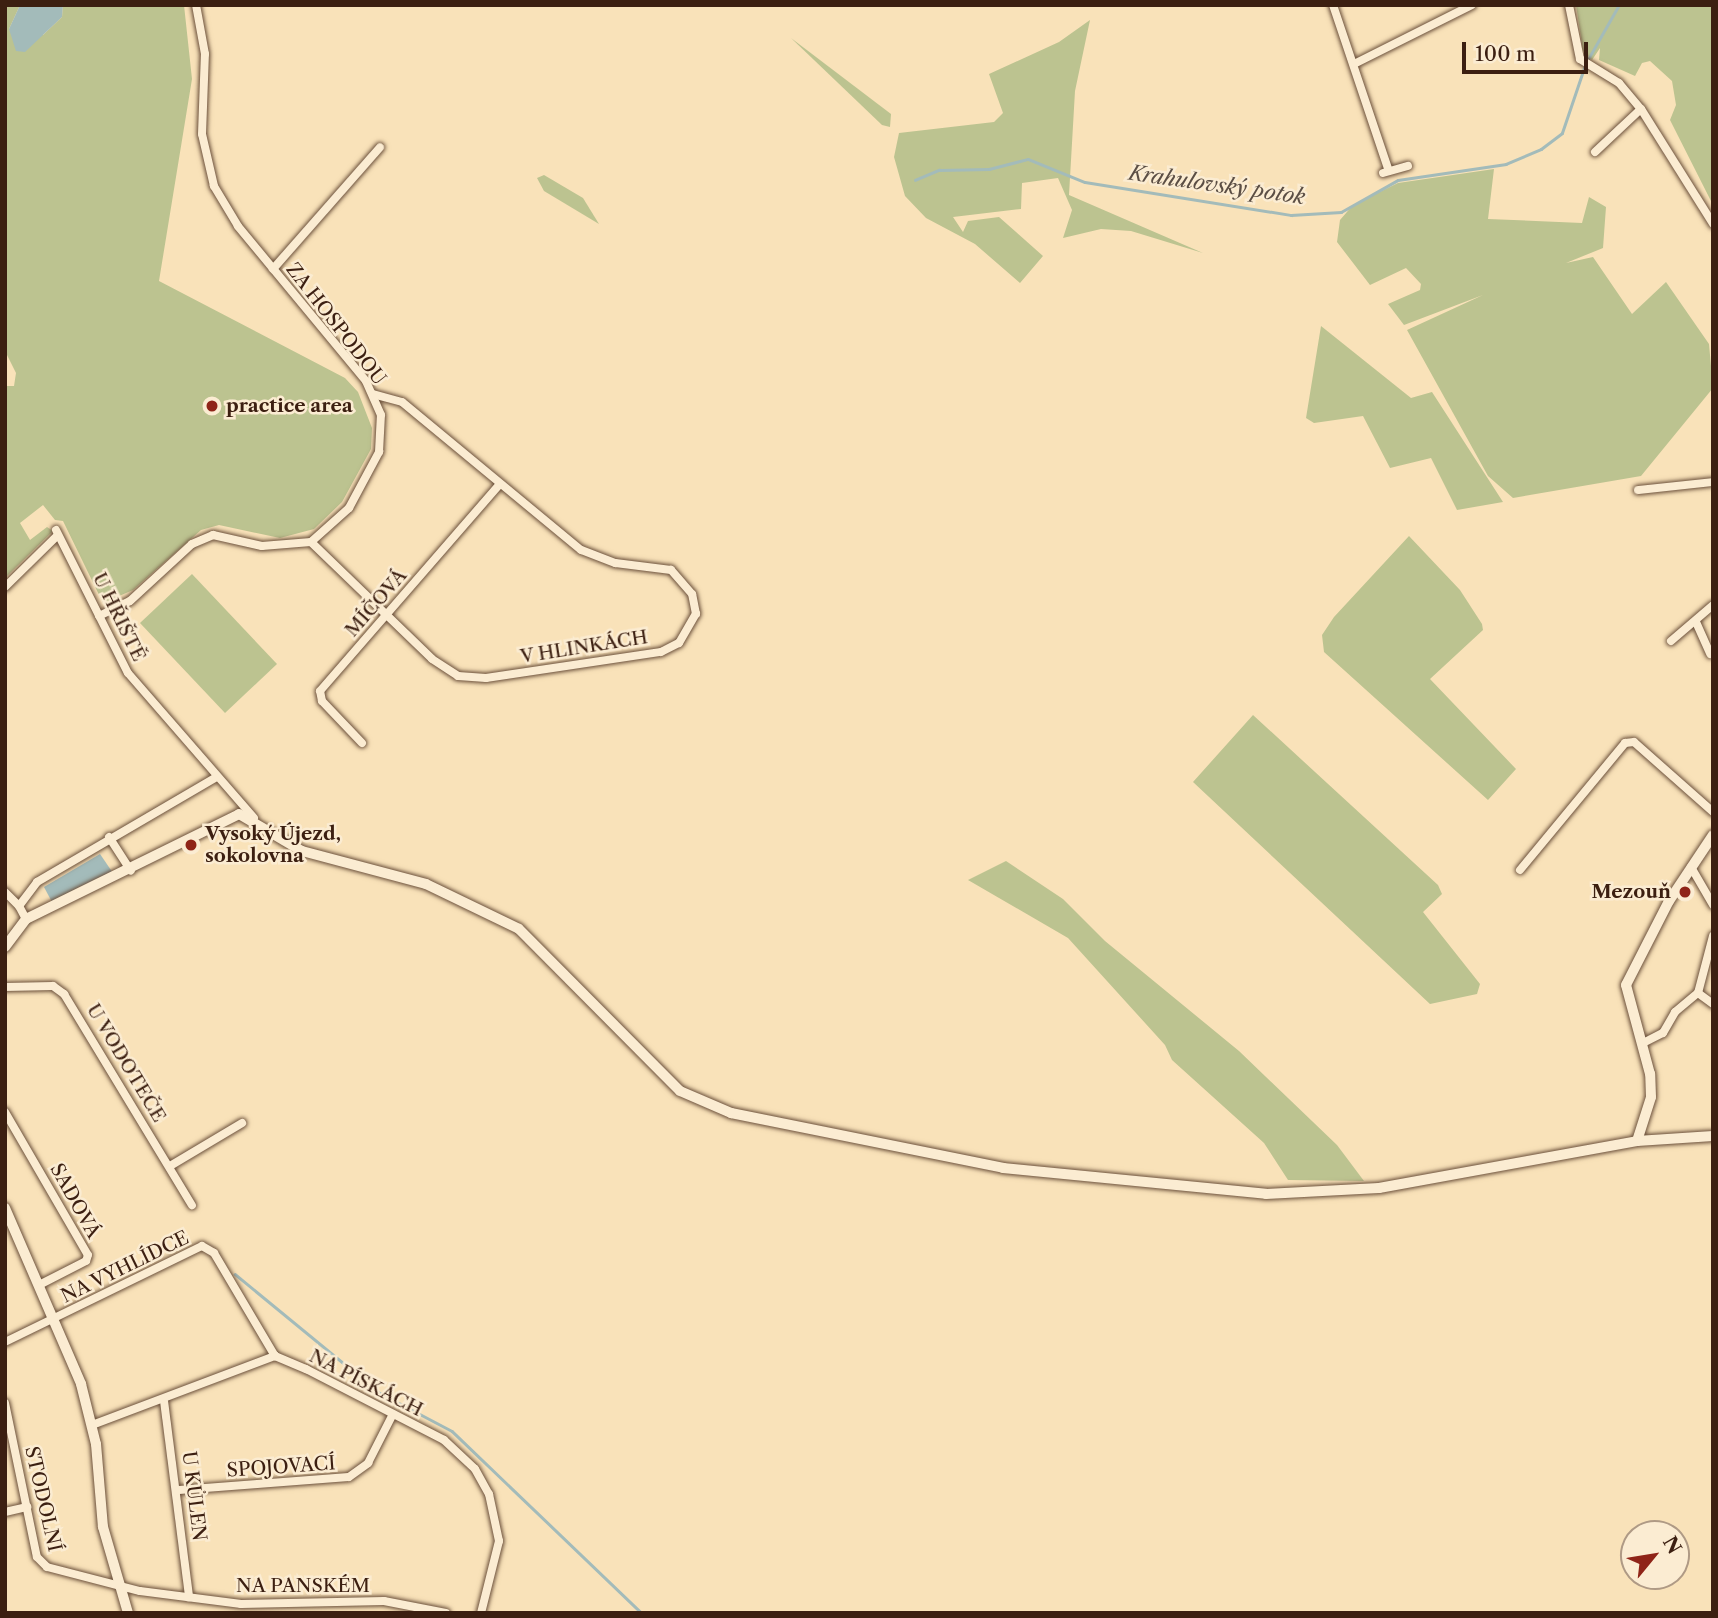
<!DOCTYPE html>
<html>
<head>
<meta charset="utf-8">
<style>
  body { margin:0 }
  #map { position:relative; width:1718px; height:1618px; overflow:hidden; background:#f9e2b9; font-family:"Libre Caslon Text",serif }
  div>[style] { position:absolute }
  .green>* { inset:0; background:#bcc390 }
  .water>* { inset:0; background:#a3bbba }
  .stream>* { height:2.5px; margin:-1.25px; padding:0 1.25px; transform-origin:1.25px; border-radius:1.25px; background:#a3bbba }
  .roads { filter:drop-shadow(0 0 2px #6b503b) drop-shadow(0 0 2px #6b503b) }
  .minor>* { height:8px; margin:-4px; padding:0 4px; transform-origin:4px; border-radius:4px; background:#fbecd2 }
  .tertiary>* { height:10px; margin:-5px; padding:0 5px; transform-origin:5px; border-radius:5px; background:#fbecd2 }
  .dots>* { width:19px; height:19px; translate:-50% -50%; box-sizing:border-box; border:4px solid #fbecd2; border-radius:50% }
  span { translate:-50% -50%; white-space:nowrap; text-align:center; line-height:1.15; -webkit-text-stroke:5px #fbecd2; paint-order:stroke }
  .street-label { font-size:19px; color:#3c1f11 }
  .poi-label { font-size:19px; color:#3c1f11; font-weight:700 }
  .left { translate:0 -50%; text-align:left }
  .right { translate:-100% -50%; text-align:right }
  .water-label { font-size:21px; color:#5b4e44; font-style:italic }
  .frame { position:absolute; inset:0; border:7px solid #3c1f11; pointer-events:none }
  .north { position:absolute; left:1620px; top:1520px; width:70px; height:70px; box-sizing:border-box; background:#fbecd2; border:2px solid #af9a85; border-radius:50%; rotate:60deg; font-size:19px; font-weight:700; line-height:28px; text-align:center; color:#3c1f11 }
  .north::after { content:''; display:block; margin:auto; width:24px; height:32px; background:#8f2418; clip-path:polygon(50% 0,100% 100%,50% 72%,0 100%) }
  .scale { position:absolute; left:1462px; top:42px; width:126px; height:32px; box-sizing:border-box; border:4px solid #3c1f11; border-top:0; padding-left:9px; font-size:21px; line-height:24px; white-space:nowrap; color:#3c1f11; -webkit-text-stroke:5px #fbecd2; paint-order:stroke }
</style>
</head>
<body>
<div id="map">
  <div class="green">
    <i style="clip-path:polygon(5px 5px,20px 5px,9px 29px,43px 35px,62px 17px,63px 5px,184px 5px,192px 79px,159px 281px,345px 378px,358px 392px,372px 428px,371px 449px,342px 502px,314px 529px,280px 538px,219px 525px,201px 530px,133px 590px,103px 603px,63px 521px,55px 520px,43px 505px,20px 523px,30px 540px,47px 527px,53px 531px,5px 578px,5px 386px,14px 386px,16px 373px,5px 351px)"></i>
    <i style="clip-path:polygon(1576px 5px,1713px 5px,1713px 205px,1670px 120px,1676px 105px,1672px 81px,1650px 61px,1642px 63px,1635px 76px,1599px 60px,1600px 48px,1592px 60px,1583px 51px)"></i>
    <i style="clip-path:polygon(1090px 20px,1075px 91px,1069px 195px,1203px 253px,1131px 231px,1101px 229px,1063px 238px,1072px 210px,1058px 178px,1022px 183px,1021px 209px,953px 217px,963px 232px,968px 221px,999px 217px,1043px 256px,1020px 283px,975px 244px,926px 218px,905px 196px,894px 157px,899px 133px,994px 122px,1003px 113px,989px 74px,1059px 42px)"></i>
    <i style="clip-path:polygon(791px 38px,891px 114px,890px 127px,882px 125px)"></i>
    <i style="clip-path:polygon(1494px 169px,1488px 219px,1582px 223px,1589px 197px,1606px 207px,1603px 248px,1566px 263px,1593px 257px,1632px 314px,1666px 282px,1709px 344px,1713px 388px,1641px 476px,1513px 498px,1488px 476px,1407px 330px,1483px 295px,1404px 325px,1388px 304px,1420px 290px,1421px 284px,1406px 268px,1370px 285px,1337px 242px,1340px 220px,1353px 205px,1398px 183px)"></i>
    <i style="clip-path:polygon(544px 175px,583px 198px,599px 224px,544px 191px,537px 178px)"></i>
    <i style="clip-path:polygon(1321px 326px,1411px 398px,1432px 392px,1503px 502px,1457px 510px,1431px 458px,1390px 468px,1363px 416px,1314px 423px,1306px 418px)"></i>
    <i style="clip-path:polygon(1409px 536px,1460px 590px,1482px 624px,1483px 630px,1430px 679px,1516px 769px,1488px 800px,1324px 652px,1322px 635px,1334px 617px)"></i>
    <i style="clip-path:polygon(192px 574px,277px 664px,225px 713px,140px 623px)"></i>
    <i style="clip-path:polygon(1253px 715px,1438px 885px,1442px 894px,1423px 912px,1480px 984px,1477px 994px,1430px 1004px,1193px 782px)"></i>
    <i style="clip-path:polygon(1006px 861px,1063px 899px,1105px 941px,1239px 1051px,1337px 1145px,1364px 1181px,1288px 1180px,1264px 1143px,1172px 1060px,1165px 1045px,1068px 938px,968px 880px)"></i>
  </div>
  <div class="water">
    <i style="clip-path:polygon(20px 5px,63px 5px,62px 17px,25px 52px,16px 51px,9px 29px)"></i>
    <i style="clip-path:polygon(100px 854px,113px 873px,53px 904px,44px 887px)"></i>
  </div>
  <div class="stream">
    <i style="left:1587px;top:61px;width:64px;rotate:-60.3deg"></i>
    <i style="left:915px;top:180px;width:26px;rotate:-23deg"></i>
    <i style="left:939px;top:170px;width:50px;rotate:-1.1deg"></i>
    <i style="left:989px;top:169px;width:40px;rotate:-14.4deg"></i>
    <i style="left:1028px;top:159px;width:61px;rotate:22deg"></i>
    <i style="left:1085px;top:182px;width:209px;rotate:9.1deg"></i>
    <i style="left:1291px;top:215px;width:50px;rotate:-3.4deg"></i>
    <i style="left:1341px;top:212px;width:65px;rotate:-29.3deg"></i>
    <i style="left:1398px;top:180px;width:109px;rotate:-8.4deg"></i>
    <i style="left:1506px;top:164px;width:38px;rotate:-23deg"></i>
    <i style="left:1541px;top:149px;width:26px;rotate:-37deg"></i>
    <i style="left:1562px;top:133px;width:69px;rotate:-71.3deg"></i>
    <i style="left:235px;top:1274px;width:188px;rotate:39.4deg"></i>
    <i style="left:380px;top:1393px;width:81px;rotate:27.8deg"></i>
    <i style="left:452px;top:1431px;width:263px;rotate:43.8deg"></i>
  </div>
  <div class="roads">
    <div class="minor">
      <i style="left:1333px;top:5px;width:175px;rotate:71.4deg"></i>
      <i style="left:1569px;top:5px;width:55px;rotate:78.5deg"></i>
      <i style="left:1580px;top:59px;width:46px;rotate:31.6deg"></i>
      <i style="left:1619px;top:83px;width:34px;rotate:50deg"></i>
      <i style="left:1641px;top:109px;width:136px;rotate:57.9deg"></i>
      <i style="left:1354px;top:64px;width:132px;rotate:-26.6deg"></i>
      <i style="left:1595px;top:152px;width:63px;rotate:-43.1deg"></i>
      <i style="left:1383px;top:173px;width:26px;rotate:-16deg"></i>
      <i style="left:273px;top:269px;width:162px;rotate:-48.7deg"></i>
      <i style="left:1638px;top:490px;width:75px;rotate:-6.1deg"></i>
      <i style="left:56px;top:530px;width:160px;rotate:63.3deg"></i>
      <i style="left:128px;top:673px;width:192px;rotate:49deg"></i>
      <i style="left:311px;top:542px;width:168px;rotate:44deg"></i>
      <i style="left:432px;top:659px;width:31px;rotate:33deg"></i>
      <i style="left:458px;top:676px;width:28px;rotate:4deg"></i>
      <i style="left:486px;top:678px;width:177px;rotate:-8.5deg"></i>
      <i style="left:661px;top:652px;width:20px;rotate:-27deg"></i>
      <i style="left:679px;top:643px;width:34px;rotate:-60deg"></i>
      <i style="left:696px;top:614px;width:20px;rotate:-101deg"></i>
      <i style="left:692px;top:594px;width:32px;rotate:-131deg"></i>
      <i style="left:671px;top:570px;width:56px;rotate:-172.9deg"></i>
      <i style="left:615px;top:563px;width:36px;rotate:-159deg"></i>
      <i style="left:581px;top:550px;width:232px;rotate:-140.4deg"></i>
      <i style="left:402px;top:402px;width:30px;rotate:-165deg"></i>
      <i style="left:5px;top:587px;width:74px;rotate:-44.5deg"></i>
      <i style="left:99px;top:616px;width:34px;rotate:-26deg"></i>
      <i style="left:130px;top:601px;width:84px;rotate:-42.6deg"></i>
      <i style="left:192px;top:544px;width:23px;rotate:-23deg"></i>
      <i style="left:213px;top:535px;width:50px;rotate:12.7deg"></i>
      <i style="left:262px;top:546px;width:49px;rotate:-4.7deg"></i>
      <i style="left:311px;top:542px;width:51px;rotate:-41.8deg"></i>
      <i style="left:349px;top:508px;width:64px;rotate:-61.8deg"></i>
      <i style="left:379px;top:452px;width:37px;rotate:-87deg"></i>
      <i style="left:381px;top:415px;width:37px;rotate:-114deg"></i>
      <i style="left:366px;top:381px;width:201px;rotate:-129.6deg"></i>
      <i style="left:238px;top:226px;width:47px;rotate:-121deg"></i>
      <i style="left:214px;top:186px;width:53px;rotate:-103deg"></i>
      <i style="left:202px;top:134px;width:80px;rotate:-87.9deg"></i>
      <i style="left:205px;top:54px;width:50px;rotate:-100.4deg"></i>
      <i style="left:1696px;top:622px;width:35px;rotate:66deg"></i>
      <i style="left:1671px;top:641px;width:55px;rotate:-40.6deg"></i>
      <i style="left:362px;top:743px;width:58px;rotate:-133.6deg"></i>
      <i style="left:322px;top:701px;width:10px;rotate:-101deg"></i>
      <i style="left:320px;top:691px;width:274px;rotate:-49deg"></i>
      <i style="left:109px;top:837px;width:40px;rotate:57.1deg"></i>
      <i style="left:1691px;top:867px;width:44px;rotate:59.9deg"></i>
      <i style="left:1520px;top:870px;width:165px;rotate:-50.4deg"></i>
      <i style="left:1625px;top:743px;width:9px;rotate:-6deg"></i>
      <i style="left:1634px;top:742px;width:106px;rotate:41.5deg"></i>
      <i style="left:5px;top:892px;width:20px;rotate:45deg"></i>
      <i style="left:26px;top:919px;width:15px;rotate:-118deg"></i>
      <i style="left:19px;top:906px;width:30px;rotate:-53deg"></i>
      <i style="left:37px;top:882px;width:206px;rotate:-30.3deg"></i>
      <i style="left:5px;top:987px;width:48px;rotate:-1.2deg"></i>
      <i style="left:53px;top:986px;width:14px;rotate:36deg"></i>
      <i style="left:64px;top:994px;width:247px;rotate:58.8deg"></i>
      <i style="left:1698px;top:993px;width:19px;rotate:36deg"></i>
      <i style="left:1645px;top:1042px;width:20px;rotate:-27deg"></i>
      <i style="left:1663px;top:1033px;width:24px;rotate:-60deg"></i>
      <i style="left:1675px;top:1012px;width:30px;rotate:-40deg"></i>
      <i style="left:1698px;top:993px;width:59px;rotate:-75.3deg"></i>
      <i style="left:5px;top:1112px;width:165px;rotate:59.9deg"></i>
      <i style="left:88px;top:1255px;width:6px;rotate:108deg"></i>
      <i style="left:86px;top:1261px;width:53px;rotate:152.9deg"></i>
      <i style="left:170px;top:1166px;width:84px;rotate:-30.8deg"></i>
      <i style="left:5px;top:1342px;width:219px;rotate:-26deg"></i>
      <i style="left:202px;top:1246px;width:14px;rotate:30deg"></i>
      <i style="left:214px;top:1253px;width:120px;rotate:59.4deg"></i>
      <i style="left:164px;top:1401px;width:198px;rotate:82.7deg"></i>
      <i style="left:5px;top:1403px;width:157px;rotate:78.3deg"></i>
      <i style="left:37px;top:1557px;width:14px;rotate:45deg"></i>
      <i style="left:47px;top:1567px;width:96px;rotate:14.5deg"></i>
      <i style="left:140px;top:1591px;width:102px;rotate:7.3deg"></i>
      <i style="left:241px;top:1604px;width:143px;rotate:-1.2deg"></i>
      <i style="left:384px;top:1601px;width:63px;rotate:11deg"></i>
      <i style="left:92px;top:1425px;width:196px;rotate:-20.7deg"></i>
      <i style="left:275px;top:1356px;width:34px;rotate:23deg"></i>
      <i style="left:306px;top:1369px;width:155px;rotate:27.2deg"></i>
      <i style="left:444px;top:1440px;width:42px;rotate:43.1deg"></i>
      <i style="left:475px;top:1469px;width:29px;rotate:61deg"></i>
      <i style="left:489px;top:1494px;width:48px;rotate:78deg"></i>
      <i style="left:499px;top:1541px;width:74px;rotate:104deg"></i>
      <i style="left:179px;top:1490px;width:170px;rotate:-4.4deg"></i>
      <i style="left:349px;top:1477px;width:24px;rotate:-36deg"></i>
      <i style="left:368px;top:1463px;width:55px;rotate:-63deg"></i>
      <i style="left:5px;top:1512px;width:23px;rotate:-13deg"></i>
    </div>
    <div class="tertiary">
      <i style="left:5px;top:947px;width:35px;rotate:-53deg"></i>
      <i style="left:26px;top:919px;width:237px;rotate:-26.2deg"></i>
      <i style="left:239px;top:814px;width:73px;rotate:30.4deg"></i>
      <i style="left:302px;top:851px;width:128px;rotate:14.9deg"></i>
      <i style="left:426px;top:884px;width:103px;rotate:25.8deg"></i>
      <i style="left:519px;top:929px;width:228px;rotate:45.2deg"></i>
      <i style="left:680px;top:1091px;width:56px;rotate:23.3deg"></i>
      <i style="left:731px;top:1113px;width:278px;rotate:11.4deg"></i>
      <i style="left:1003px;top:1168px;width:264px;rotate:5.6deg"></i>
      <i style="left:1266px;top:1194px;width:113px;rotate:-3deg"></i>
      <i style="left:1379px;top:1188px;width:262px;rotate:-10.3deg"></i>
      <i style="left:1637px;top:1141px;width:76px;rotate:-3.8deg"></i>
      <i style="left:1637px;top:1141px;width:46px;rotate:-72.3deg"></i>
      <i style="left:1651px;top:1097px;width:23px;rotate:-92deg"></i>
      <i style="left:1650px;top:1074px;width:92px;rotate:-105.1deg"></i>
      <i style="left:1626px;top:985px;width:94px;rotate:-62.9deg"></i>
      <i style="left:1669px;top:901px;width:79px;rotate:-56.3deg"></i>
      <i style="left:5px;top:1208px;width:192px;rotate:66.6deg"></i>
      <i style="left:81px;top:1384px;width:62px;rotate:76deg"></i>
      <i style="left:96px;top:1444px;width:83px;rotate:85.2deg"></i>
      <i style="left:103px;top:1527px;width:90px;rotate:73.8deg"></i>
    </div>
  </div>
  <div class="dots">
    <i style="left:212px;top:406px;background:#8f2418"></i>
    <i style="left:191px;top:845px;background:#8f2418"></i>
    <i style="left:1685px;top:892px;background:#8f2418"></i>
  </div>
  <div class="street-label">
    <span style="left:336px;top:324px;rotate:52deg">ZA HOSPODOU</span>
    <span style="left:376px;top:603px;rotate:-49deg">MÍČOVÁ</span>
    <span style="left:119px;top:617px;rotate:64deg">U HŘIŠTĚ</span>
    <span style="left:584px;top:647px;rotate:-9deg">V HLINKÁCH</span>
    <span style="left:126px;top:1063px;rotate:59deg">U VODOTEČE</span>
    <span style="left:75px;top:1201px;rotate:61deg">SADOVÁ</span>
    <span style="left:125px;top:1267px;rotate:-26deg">NA VYHLÍDCE</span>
    <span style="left:366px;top:1383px;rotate:27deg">NA PÍSKÁCH</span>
    <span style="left:281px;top:1467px;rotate:-4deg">SPOJOVACÍ</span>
    <span style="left:194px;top:1496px;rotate:83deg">U KŮLEN</span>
    <span style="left:43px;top:1499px;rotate:77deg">STODOLNÍ</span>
    <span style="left:303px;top:1586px">NA PANSKÉM</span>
  </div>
  <div class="poi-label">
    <span class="left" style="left:226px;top:406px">practice area</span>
    <span class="left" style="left:205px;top:845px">Vysoký Újezd,<br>sokolovna</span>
    <span class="right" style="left:1671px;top:892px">Mezouň</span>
  </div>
  <div class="water-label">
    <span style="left:1217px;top:185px;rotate:8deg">Krahulovský potok</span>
  </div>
  <div class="frame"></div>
  <div class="north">N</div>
  <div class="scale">100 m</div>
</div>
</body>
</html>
